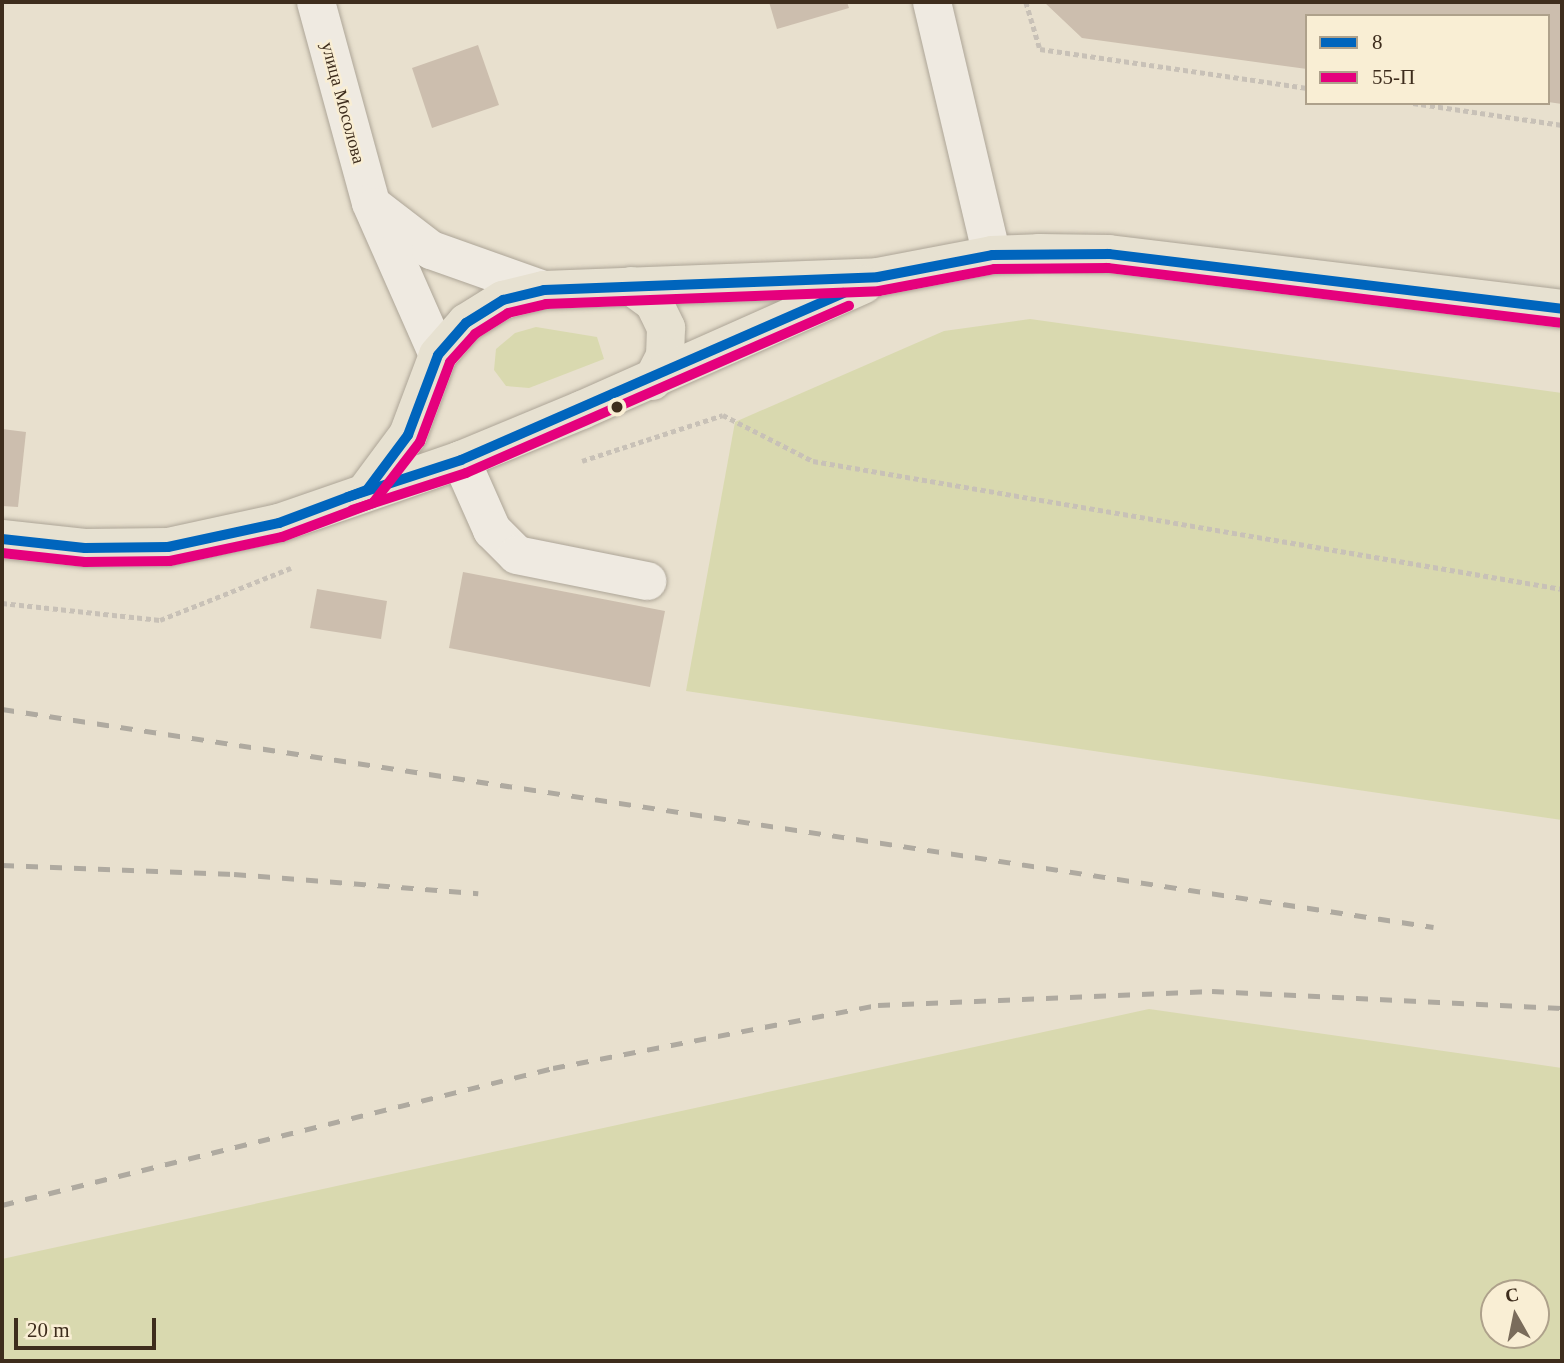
<!DOCTYPE html>
<html>
<head>
<meta charset="utf-8">
<style>
  body { margin:0 }
  #map { position:relative; width:1564px; height:1363px; overflow:hidden; background:#e8e0ce; font-family:"Times New Roman",serif }
  div>[style] { position:absolute }
  .green>* { inset:0; background:#d9d9af }
  .building>* { inset:0; background:#ccbeae }
  .path>* { height:4.5px; margin-top:-2.25px; transform-origin:0; background:repeating-linear-gradient(90deg,#c8c1b7 0 5px,transparent 0 8.5px) }
  .roads { filter:drop-shadow(0 0 2px #ada597) drop-shadow(0 0 2px #ada597) }
  .minor>* { height:38px; margin:-19px; padding:0 19px; transform-origin:19px; border-radius:19px; background:#efeae1 }
  .major>* { height:38px; margin:-19px; padding:0 19px; transform-origin:19px; border-radius:19px; background:#e7e1d1 }
  .rail>* { height:5px; margin-top:-2.5px; transform-origin:0; background:repeating-linear-gradient(90deg,#afaaa0 0 12px,transparent 0 24px) }
  .bus-1>* { height:10px; margin:-5px; padding:0 5px; transform-origin:5px; border-radius:5px; background:#0065bd }
  .bus-2>* { height:10px; margin:-5px; padding:0 5px; transform-origin:5px; border-radius:5px; background:#e5007d }
  .dots>* { width:19px; height:19px; translate:-50% -50%; box-sizing:border-box; border:4px solid #f9eed4; border-radius:50% }
  span { translate:-50% -50%; white-space:nowrap; text-align:center; line-height:1.15; -webkit-text-stroke:5px #f9eed4; paint-order:stroke }
  .street-label { font-size:18px; color:#3e2d1d }
  .frame { position:absolute; inset:0; border:4px solid #3e2d1d; pointer-events:none }
  .legend { position:absolute; left:1305px; top:14px; width:245px; height:91px; box-sizing:border-box; background:#f9eed4; border:2px solid #aea18b; margin:0; padding:9px 12px; list-style:none; font-size:21px; color:#3e2d1d }
  .legend li { display:flex; align-items:center; gap:14px; height:35px }
  .legend b { width:35px; border:2px solid #aea18b }
  .north { position:absolute; left:1480px; top:1279px; width:70px; height:70px; box-sizing:border-box; background:#f9eed4; border:2px solid #aea18b; border-radius:50%; rotate:351deg; font-size:19px; font-weight:700; line-height:28px; text-align:center; color:#3e2d1d }
  .north::after { content:''; display:block; margin:auto; width:24px; height:32px; background:#7a6c5b; clip-path:polygon(50% 0,100% 100%,50% 72%,0 100%) }
  .scale { position:absolute; left:14px; top:1318px; width:142px; height:32px; box-sizing:border-box; border:4px solid #3e2d1d; border-top:0; padding-left:9px; font-size:21px; line-height:24px; white-space:nowrap; color:#3e2d1d; -webkit-text-stroke:5px #f9eed4; paint-order:stroke }
</style>
</head>
<body>
<div id="map">
  <div class="green">
    <i style="clip-path:polygon(1030px 319px,1562px 393px,1562px 820px,686px 691px,735px 422px,944px 331px)"></i>
    <i style="clip-path:polygon(536px 327px,597px 337px,604px 359px,529px 388px,506px 386px,494px 370px,496px 349px,515px 333px)"></i>
    <i style="clip-path:polygon(evenodd,1149px 1009px,1562px 1068px,1562px 1361px,2px 1361px,2px 1259px,1149px 1009px,1494px 1293px,1536px 1293px,1536px 1335px,1494px 1335px,1494px 1293px)"></i>
  </div>
  <div class="building">
    <i style="clip-path:polygon(769px 2px,847px 2px,849px 8px,777px 29px)"></i>
    <i style="clip-path:polygon(1044px 2px,1562px 2px,1562px 104px,1548px 102px,1548px 16px,1307px 16px,1307px 69px,1082px 38px)"></i>
    <i style="clip-path:polygon(478px 45px,499px 105px,432px 128px,412px 68px)"></i>
    <i style="clip-path:polygon(2px 429px,26px 432px,18px 507px,2px 506px)"></i>
    <i style="clip-path:polygon(463px 572px,665px 611px,650px 687px,449px 648px)"></i>
    <i style="clip-path:polygon(317px 589px,387px 601px,381px 639px,310px 628px)"></i>
  </div>
  <div class="path">
    <i style="left:1026px;top:2px;width:49px;rotate:73.4deg"></i>
    <i style="left:1040px;top:49px;width:270px;rotate:8.3deg"></i>
    <i style="left:1413px;top:103px;width:151px;rotate:8.4deg"></i>
    <i style="left:582px;top:461px;width:148px;rotate:-18.1deg"></i>
    <i style="left:723px;top:415px;width:101px;rotate:27.1deg"></i>
    <i style="left:813px;top:461px;width:760px;rotate:9.7deg"></i>
    <i style="left:2px;top:603px;width:159px;rotate:6.1deg"></i>
    <i style="left:160px;top:620px;width:141px;rotate:-21.7deg"></i>
  </div>
  <div class="roads">
    <div class="minor">
      <i style="left:316px;top:2px;width:208px;rotate:74.7deg"></i>
      <i style="left:371px;top:203px;width:166px;rotate:66.2deg"></i>
      <i style="left:932px;top:2px;width:260px;rotate:76.7deg"></i>
      <i style="left:375px;top:207px;width:71px;rotate:37.5deg"></i>
      <i style="left:431px;top:250px;width:120px;rotate:19.5deg"></i>
      <i style="left:461px;top:460px;width:77px;rotate:66.1deg"></i>
      <i style="left:492px;top:530px;width:35px;rotate:45deg"></i>
      <i style="left:517px;top:555px;width:133px;rotate:11.3deg"></i>
    </div>
    <div class="major">
      <i style="left:631px;top:286px;width:29px;rotate:36deg"></i>
      <i style="left:654px;top:303px;width:28px;rotate:64deg"></i>
      <i style="left:666px;top:328px;width:28px;rotate:92deg"></i>
      <i style="left:665px;top:356px;width:28px;rotate:117deg"></i>
      <i style="left:367px;top:490px;width:69px;rotate:-53.3deg"></i>
      <i style="left:408px;top:435px;width:85px;rotate:-69.4deg"></i>
      <i style="left:438px;top:355px;width:43px;rotate:-48.8deg"></i>
      <i style="left:466px;top:323px;width:44px;rotate:-31.9deg"></i>
      <i style="left:503px;top:300px;width:42px;rotate:-13.7deg"></i>
      <i style="left:544px;top:290px;width:334px;rotate:-2.2deg"></i>
      <i style="left:878px;top:277px;width:116px;rotate:-10.9deg"></i>
      <i style="left:992px;top:255px;width:47px;rotate:-2.4deg"></i>
      <i style="left:1039px;top:253px;width:70px;rotate:0.8deg"></i>
      <i style="left:1109px;top:254px;width:456px;rotate:6.9deg"></i>
      <i style="left:2px;top:539px;width:83px;rotate:6.2deg"></i>
      <i style="left:85px;top:548px;width:83px;rotate:-0.7deg"></i>
      <i style="left:168px;top:547px;width:114px;rotate:-12.2deg"></i>
      <i style="left:279px;top:523px;width:193px;rotate:-19.1deg"></i>
      <i style="left:461px;top:460px;width:131px;rotate:-22.5deg"></i>
      <i style="left:582px;top:410px;width:308px;rotate:-24deg"></i>
    </div>
  </div>
  <div class="rail">
    <i style="left:2px;top:709px;width:1448px;rotate:8.66deg"></i>
    <i style="left:2px;top:865px;width:232px;rotate:2.2deg"></i>
    <i style="left:234px;top:874px;width:245px;rotate:4.5deg"></i>
    <i style="left:2px;top:1205px;width:568px;rotate:-13.96deg"></i>
    <i style="left:553px;top:1068px;width:331px;rotate:-11deg"></i>
    <i style="left:878px;top:1005px;width:334px;rotate:-2.4deg"></i>
    <i style="left:1212px;top:991px;width:350px;rotate:2.8deg"></i>
  </div>
  <div class="bus-1">
    <i style="left:348px;top:497px;width:119px;rotate:-18.1deg"></i>
    <i style="left:461px;top:460px;width:417px;rotate:-23.6deg"></i>
    <i style="left:2px;top:539px;width:83px;rotate:6.2deg"></i>
    <i style="left:85px;top:548px;width:83px;rotate:-0.7deg"></i>
    <i style="left:168px;top:547px;width:114px;rotate:-12.2deg"></i>
    <i style="left:279px;top:523px;width:94px;rotate:-20.6deg"></i>
    <i style="left:367px;top:490px;width:69px;rotate:-53.3deg"></i>
    <i style="left:408px;top:435px;width:85px;rotate:-69.4deg"></i>
    <i style="left:438px;top:355px;width:43px;rotate:-48.8deg"></i>
    <i style="left:466px;top:323px;width:44px;rotate:-31.9deg"></i>
    <i style="left:503px;top:300px;width:42px;rotate:-13.7deg"></i>
    <i style="left:544px;top:290px;width:334px;rotate:-2.2deg"></i>
    <i style="left:878px;top:277px;width:116px;rotate:-10.9deg"></i>
    <i style="left:992px;top:255px;width:117px;rotate:-0.5deg"></i>
    <i style="left:1109px;top:254px;width:456px;rotate:6.9deg"></i>
  </div>
  <div class="bus-2">
    <i style="left:352px;top:510px;width:120px;rotate:-18deg"></i>
    <i style="left:466px;top:473px;width:418px;rotate:-23.6deg"></i>
    <i style="left:2px;top:553px;width:83px;rotate:6.2deg"></i>
    <i style="left:85px;top:562px;width:85px;rotate:-0.7deg"></i>
    <i style="left:170px;top:561px;width:115px;rotate:-12.1deg"></i>
    <i style="left:282px;top:537px;width:97px;rotate:-20.5deg"></i>
    <i style="left:373px;top:503px;width:77px;rotate:-52.4deg"></i>
    <i style="left:420px;top:442px;width:85px;rotate:-69.4deg"></i>
    <i style="left:450px;top:362px;width:38px;rotate:-48deg"></i>
    <i style="left:475px;top:334px;width:39px;rotate:-32deg"></i>
    <i style="left:508px;top:313px;width:39px;rotate:-13deg"></i>
    <i style="left:546px;top:304px;width:333px;rotate:-2.2deg"></i>
    <i style="left:879px;top:291px;width:117px;rotate:-10.8deg"></i>
    <i style="left:994px;top:269px;width:114px;rotate:-0.5deg"></i>
    <i style="left:1108px;top:268px;width:455px;rotate:6.9deg"></i>
  </div>
  <div class="dots">
    <i style="left:617px;top:407px;background:#3e2d1d"></i>
  </div>
  <div class="street-label">
    <span style="left:343px;top:103px;rotate:75deg">улица Мосолова</span>
  </div>
  <div class="frame"></div>
  <ul class="legend">
  <li><b style="height:9px;background:#0065bd"></b>8</li>
  <li><b style="height:9px;background:#e5007d"></b>55-П</li>
  </ul>
  <div class="north">С</div>
  <div class="scale">20 m</div>
</div>
</body>
</html>
